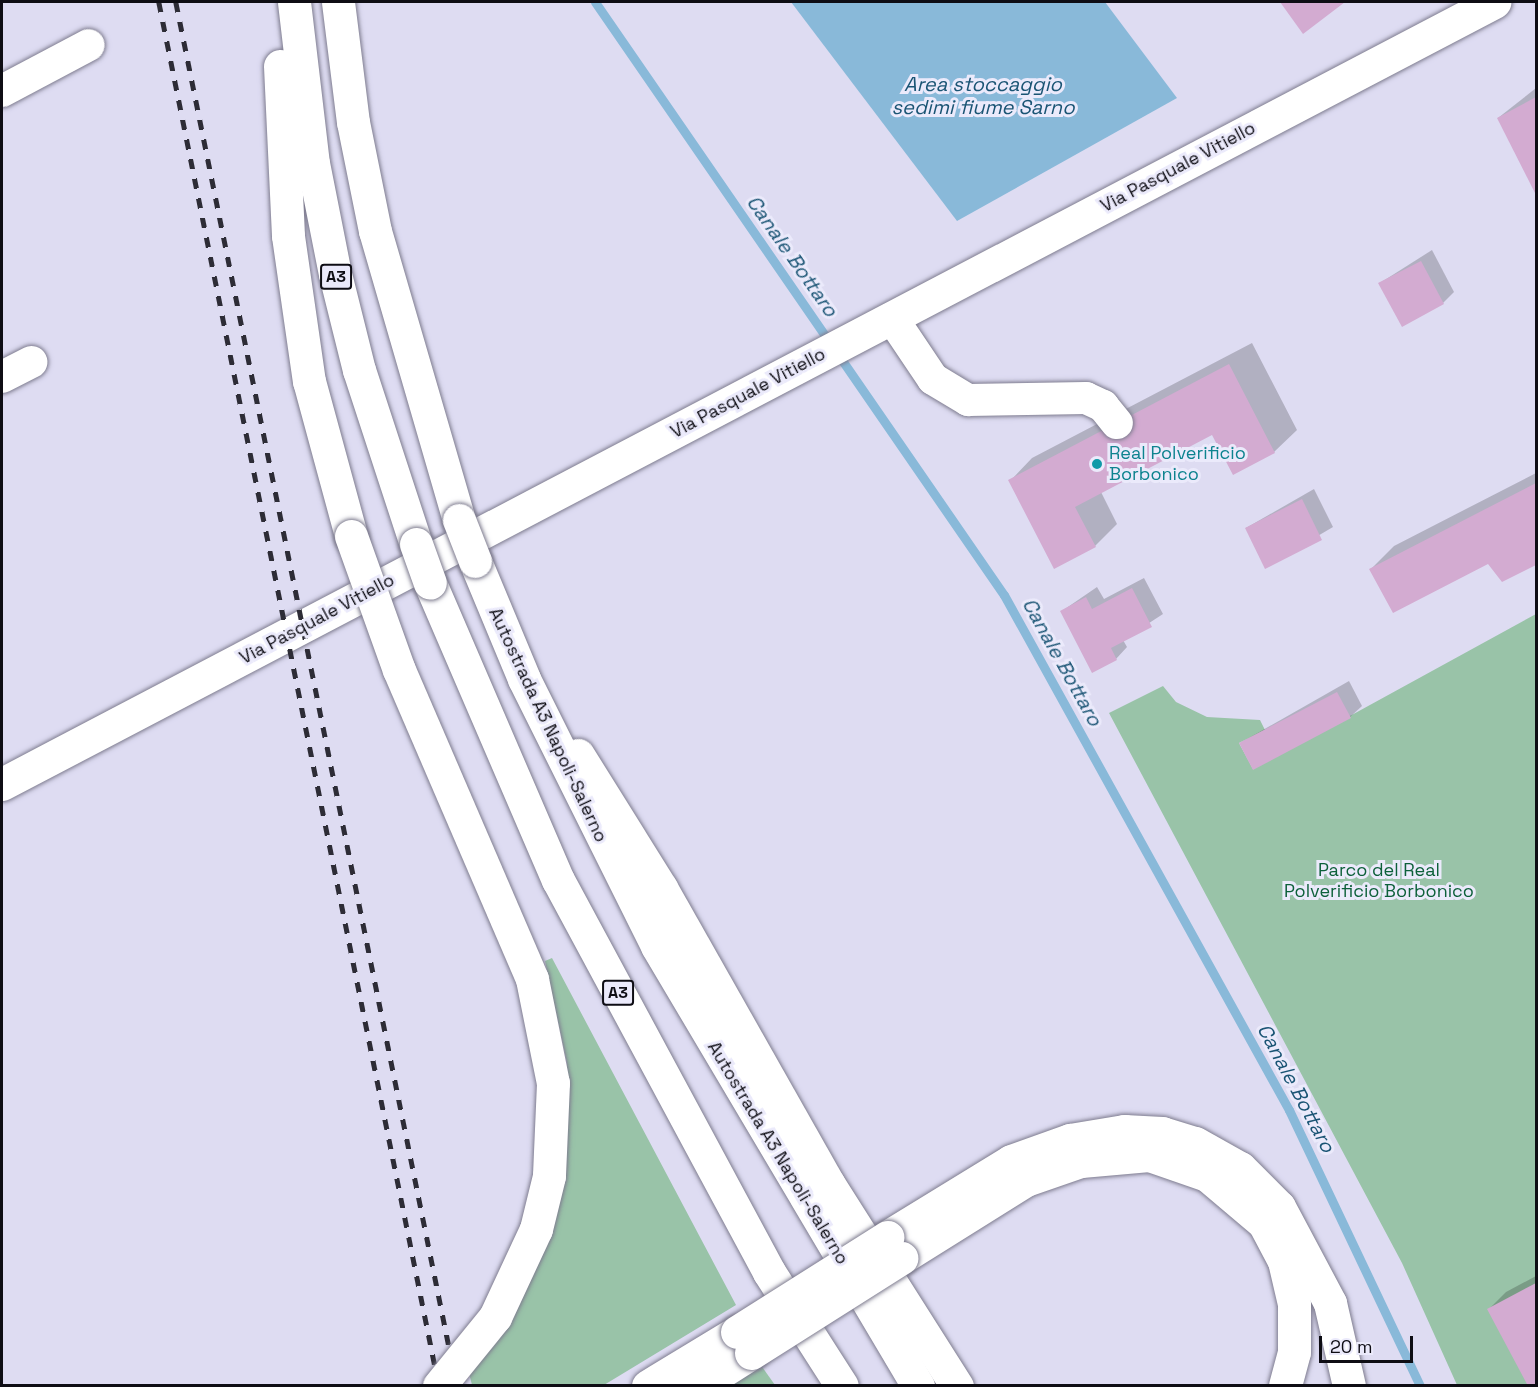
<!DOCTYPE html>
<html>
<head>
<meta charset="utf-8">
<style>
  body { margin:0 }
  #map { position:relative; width:1538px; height:1387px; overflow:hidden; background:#dedcf2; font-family:"Space Grotesk",sans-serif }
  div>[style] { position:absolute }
  .green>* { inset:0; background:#99c3a8 }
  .water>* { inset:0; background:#89b9d9 }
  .shadow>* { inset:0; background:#0003 }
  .stream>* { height:9px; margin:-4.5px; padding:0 4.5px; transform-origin:4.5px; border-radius:4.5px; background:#89b9d9 }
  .building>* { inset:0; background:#d3abd1 }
  .roads { filter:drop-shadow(0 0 2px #7e7c8f) drop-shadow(0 0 2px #7e7c8f) }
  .street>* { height:32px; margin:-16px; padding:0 16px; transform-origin:16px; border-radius:16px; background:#fff }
  .secondary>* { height:33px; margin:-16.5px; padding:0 16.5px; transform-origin:16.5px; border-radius:16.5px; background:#fff }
  .highway>* { height:33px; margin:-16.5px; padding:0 16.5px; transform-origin:16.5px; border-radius:16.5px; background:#fff }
  .rail>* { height:4.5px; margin-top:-2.25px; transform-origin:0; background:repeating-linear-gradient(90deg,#2d2c36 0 10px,transparent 0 20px) }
  .bridges { filter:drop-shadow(0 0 2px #7e7c8f) drop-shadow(0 0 2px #7e7c8f) }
  .highway-bridge>* { height:33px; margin:-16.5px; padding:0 16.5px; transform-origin:16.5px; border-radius:16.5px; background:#fff }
  .dots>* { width:16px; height:16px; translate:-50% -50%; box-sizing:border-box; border:3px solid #ebeafb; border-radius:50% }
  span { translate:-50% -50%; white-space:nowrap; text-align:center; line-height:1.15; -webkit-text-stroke:6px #ebeafb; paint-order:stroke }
  .shield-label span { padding:2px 4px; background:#ebeafb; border:2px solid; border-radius:4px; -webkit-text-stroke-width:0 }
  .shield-label { font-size:16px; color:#0e0d14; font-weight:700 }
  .street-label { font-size:18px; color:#0e0d14 }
  .culture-label { font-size:18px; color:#0d838f }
  .left { translate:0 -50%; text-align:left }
  .park-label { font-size:18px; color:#0d603a }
  .water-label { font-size:20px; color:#1a5474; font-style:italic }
  .frame { position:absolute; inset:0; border:3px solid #0e0d14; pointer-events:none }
  .scale { position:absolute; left:1319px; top:1336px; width:94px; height:27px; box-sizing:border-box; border:3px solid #0e0d14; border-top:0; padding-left:8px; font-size:18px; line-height:21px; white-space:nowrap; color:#0e0d14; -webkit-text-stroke:4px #ebeafb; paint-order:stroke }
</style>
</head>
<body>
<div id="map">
  <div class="green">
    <i style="clip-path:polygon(1536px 614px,1536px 1385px,1457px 1385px,1402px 1263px,1109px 713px,1163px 686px,1176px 702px,1207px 717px,1260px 720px,1265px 730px,1239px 743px,1253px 769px)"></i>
    <i style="clip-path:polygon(552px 958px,736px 1305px,604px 1385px,472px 1385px,469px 1373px,547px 1241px,567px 1155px,567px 1063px,545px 961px)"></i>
    <i style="clip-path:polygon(760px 1364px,775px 1385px,722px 1386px)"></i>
  </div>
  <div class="water">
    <i style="clip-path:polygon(791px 2px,1105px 2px,1177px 98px,957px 221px)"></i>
  </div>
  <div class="shadow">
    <i style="clip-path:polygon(1282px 2px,1344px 2px,1304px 32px)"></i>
    <i style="clip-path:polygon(1536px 88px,1536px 192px,1498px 118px)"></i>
    <i style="clip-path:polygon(1432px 250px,1454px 292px,1443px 303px,1380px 283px)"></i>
    <i style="clip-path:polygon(1252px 343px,1297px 430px,1274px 452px,1213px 433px,1101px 492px,1117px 524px,1095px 546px,1010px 481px,1032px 458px)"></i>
    <i style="clip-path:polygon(1536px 473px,1536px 563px,1503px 580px,1489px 562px,1371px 569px,1394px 546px)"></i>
    <i style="clip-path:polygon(1314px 489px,1333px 527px,1265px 567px,1246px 528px)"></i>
    <i style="clip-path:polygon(1144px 578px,1163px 614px,1123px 640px,1127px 647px,1116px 659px,1062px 611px,1097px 587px,1104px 599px)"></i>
    <i style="clip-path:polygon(1349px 681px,1362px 706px,1350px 717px,1240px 743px)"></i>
    <i style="clip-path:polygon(1536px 1276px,1536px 1386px,1530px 1386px,1489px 1309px,1506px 1292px)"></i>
  </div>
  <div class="stream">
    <i style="left:595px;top:2px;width:720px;rotate:55.41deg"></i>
    <i style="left:1004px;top:595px;width:589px;rotate:61.04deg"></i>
    <i style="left:1289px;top:1110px;width:306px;rotate:64.6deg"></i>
  </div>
  <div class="building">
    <i style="clip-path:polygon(1280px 2px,1345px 2px,1303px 34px)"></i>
    <i style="clip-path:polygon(1536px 97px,1536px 195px,1497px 118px)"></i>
    <i style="clip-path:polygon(1421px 261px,1444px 304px,1402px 327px,1378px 283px)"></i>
    <i style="clip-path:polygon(1229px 364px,1275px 453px,1233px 475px,1212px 435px,1075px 507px,1096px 547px,1054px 569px,1008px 480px)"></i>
    <i style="clip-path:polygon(1536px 483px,1536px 565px,1502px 582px,1488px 564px,1393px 613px,1369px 569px)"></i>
    <i style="clip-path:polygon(1302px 499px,1322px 540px,1265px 569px,1245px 528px)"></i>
    <i style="clip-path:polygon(1132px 588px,1152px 627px,1111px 648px,1117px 660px,1092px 673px,1060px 611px,1086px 597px,1092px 609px)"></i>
    <i style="clip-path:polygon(1337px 692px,1351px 718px,1253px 770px,1239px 743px)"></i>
    <i style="clip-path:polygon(1536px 1283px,1536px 1386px,1528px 1386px,1487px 1309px)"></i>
  </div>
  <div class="roads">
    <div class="street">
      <i style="left:2px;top:91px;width:98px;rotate:-27.9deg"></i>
      <i style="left:892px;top:318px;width:73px;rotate:56.1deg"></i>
      <i style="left:933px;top:379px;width:41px;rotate:31deg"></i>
      <i style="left:968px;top:400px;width:118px;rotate:-1deg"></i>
      <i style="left:1086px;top:398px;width:19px;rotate:25deg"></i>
      <i style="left:1103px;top:406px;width:22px;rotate:51deg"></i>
      <i style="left:2px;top:377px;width:33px;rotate:-27deg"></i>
    </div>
    <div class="secondary">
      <i style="left:2px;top:784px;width:1685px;rotate:-27.66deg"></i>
    </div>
    <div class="highway">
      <i style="left:294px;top:2px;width:162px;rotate:83.3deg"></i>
      <i style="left:313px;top:163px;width:113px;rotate:78.8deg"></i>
      <i style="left:335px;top:274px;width:99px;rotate:76deg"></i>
      <i style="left:359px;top:370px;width:183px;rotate:71.9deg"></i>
      <i style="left:338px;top:2px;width:121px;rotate:82.9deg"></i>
      <i style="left:353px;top:122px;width:111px;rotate:78.6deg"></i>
      <i style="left:375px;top:231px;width:301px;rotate:73.8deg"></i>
      <i style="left:280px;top:66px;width:170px;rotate:87.3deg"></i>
      <i style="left:288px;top:236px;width:147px;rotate:81.8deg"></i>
      <i style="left:309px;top:381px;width:161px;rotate:74.8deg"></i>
      <i style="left:475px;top:561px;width:128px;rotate:67.4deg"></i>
      <i style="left:524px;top:679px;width:298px;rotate:63.5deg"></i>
      <i style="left:657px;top:946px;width:512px;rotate:59.32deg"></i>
      <i style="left:430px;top:583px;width:323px;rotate:66.7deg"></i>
      <i style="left:558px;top:880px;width:445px;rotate:61.7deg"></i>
      <i style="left:769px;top:1272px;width:135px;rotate:57.4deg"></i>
      <i style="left:578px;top:755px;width:157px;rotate:58deg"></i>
      <i style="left:661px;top:888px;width:339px;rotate:60.5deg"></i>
      <i style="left:828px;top:1183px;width:241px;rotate:57.6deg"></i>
      <i style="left:887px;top:1237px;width:145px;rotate:-31.5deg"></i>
      <i style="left:1011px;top:1161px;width:63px;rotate:-19.6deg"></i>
      <i style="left:1070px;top:1140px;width:55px;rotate:-9.5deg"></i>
      <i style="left:1124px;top:1131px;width:38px;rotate:3deg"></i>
      <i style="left:1162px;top:1133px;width:34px;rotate:17deg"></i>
      <i style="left:1195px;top:1143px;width:51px;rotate:29.1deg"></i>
      <i style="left:1240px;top:1168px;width:55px;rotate:45deg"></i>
      <i style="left:1279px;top:1207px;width:109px;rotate:62deg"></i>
      <i style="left:1330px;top:1303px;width:85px;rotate:77.1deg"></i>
      <i style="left:901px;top:1258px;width:147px;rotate:-32deg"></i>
      <i style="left:1026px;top:1180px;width:58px;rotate:-19.1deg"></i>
      <i style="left:1081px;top:1161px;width:68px;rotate:-5deg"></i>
      <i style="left:1149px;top:1155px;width:61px;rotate:19deg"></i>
      <i style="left:1207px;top:1175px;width:75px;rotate:40.1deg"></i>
      <i style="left:1264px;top:1223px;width:43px;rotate:62.2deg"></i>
      <i style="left:1284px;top:1261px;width:44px;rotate:76.9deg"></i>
      <i style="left:1294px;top:1304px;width:48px;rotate:90deg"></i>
      <i style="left:1294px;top:1352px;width:35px;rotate:105deg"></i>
      <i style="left:648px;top:1386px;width:104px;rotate:-31.2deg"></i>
      <i style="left:699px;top:1386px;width:62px;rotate:-32.4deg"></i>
    </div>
  </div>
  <div class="rail">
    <i style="left:159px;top:2px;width:1412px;rotate:78.56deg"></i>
    <i style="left:176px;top:2px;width:1412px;rotate:78.52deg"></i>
  </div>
  <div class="bridges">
    <div class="highway-bridge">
      <i style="left:459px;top:520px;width:44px;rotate:68.7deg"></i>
      <i style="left:351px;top:536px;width:142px;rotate:70.3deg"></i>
      <i style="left:399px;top:670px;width:336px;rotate:66.7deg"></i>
      <i style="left:532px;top:979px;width:106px;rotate:78.6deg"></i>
      <i style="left:553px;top:1083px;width:93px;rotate:92.5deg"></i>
      <i style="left:549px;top:1176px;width:55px;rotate:103.8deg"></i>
      <i style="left:536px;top:1229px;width:97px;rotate:115deg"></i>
      <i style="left:495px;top:1317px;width:89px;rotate:129.1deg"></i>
      <i style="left:416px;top:544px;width:41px;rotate:70.3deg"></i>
      <i style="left:737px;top:1332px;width:178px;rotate:-32.3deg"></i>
      <i style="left:751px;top:1353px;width:178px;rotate:-32.3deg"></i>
    </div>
  </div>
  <div class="dots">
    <i style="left:1097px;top:464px;background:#0f9aa8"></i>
  </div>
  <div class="shield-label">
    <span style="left:336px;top:277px">A3</span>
    <span style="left:618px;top:993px">A3</span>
  </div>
  <div class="street-label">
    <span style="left:1178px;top:167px;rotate:-28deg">Via Pasquale Vitiello</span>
    <span style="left:748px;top:393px;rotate:-28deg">Via Pasquale Vitiello</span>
    <span style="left:317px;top:619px;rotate:-28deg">Via Pasquale Vitiello</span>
    <span style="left:548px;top:725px;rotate:65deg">Autostrada A3 Napoli-Salerno</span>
    <span style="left:778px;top:1153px;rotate:59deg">Autostrada A3 Napoli-Salerno</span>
  </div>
  <div class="culture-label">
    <span class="left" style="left:1109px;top:464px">Real Polverificio<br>Borbonico</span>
  </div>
  <div class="park-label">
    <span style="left:1379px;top:881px">Parco del Real<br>Polverificio Borbonico</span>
  </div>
  <div class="water-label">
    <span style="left:983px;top:96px">Area stoccaggio<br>sedimi fiume Sarno</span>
    <span style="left:792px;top:256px;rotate:55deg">Canale Bottaro</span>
    <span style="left:1062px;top:662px;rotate:61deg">Canale Bottaro</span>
    <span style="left:1296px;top:1088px;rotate:62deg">Canale Bottaro</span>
  </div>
  <div class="frame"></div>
  <div class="scale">20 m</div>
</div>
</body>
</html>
